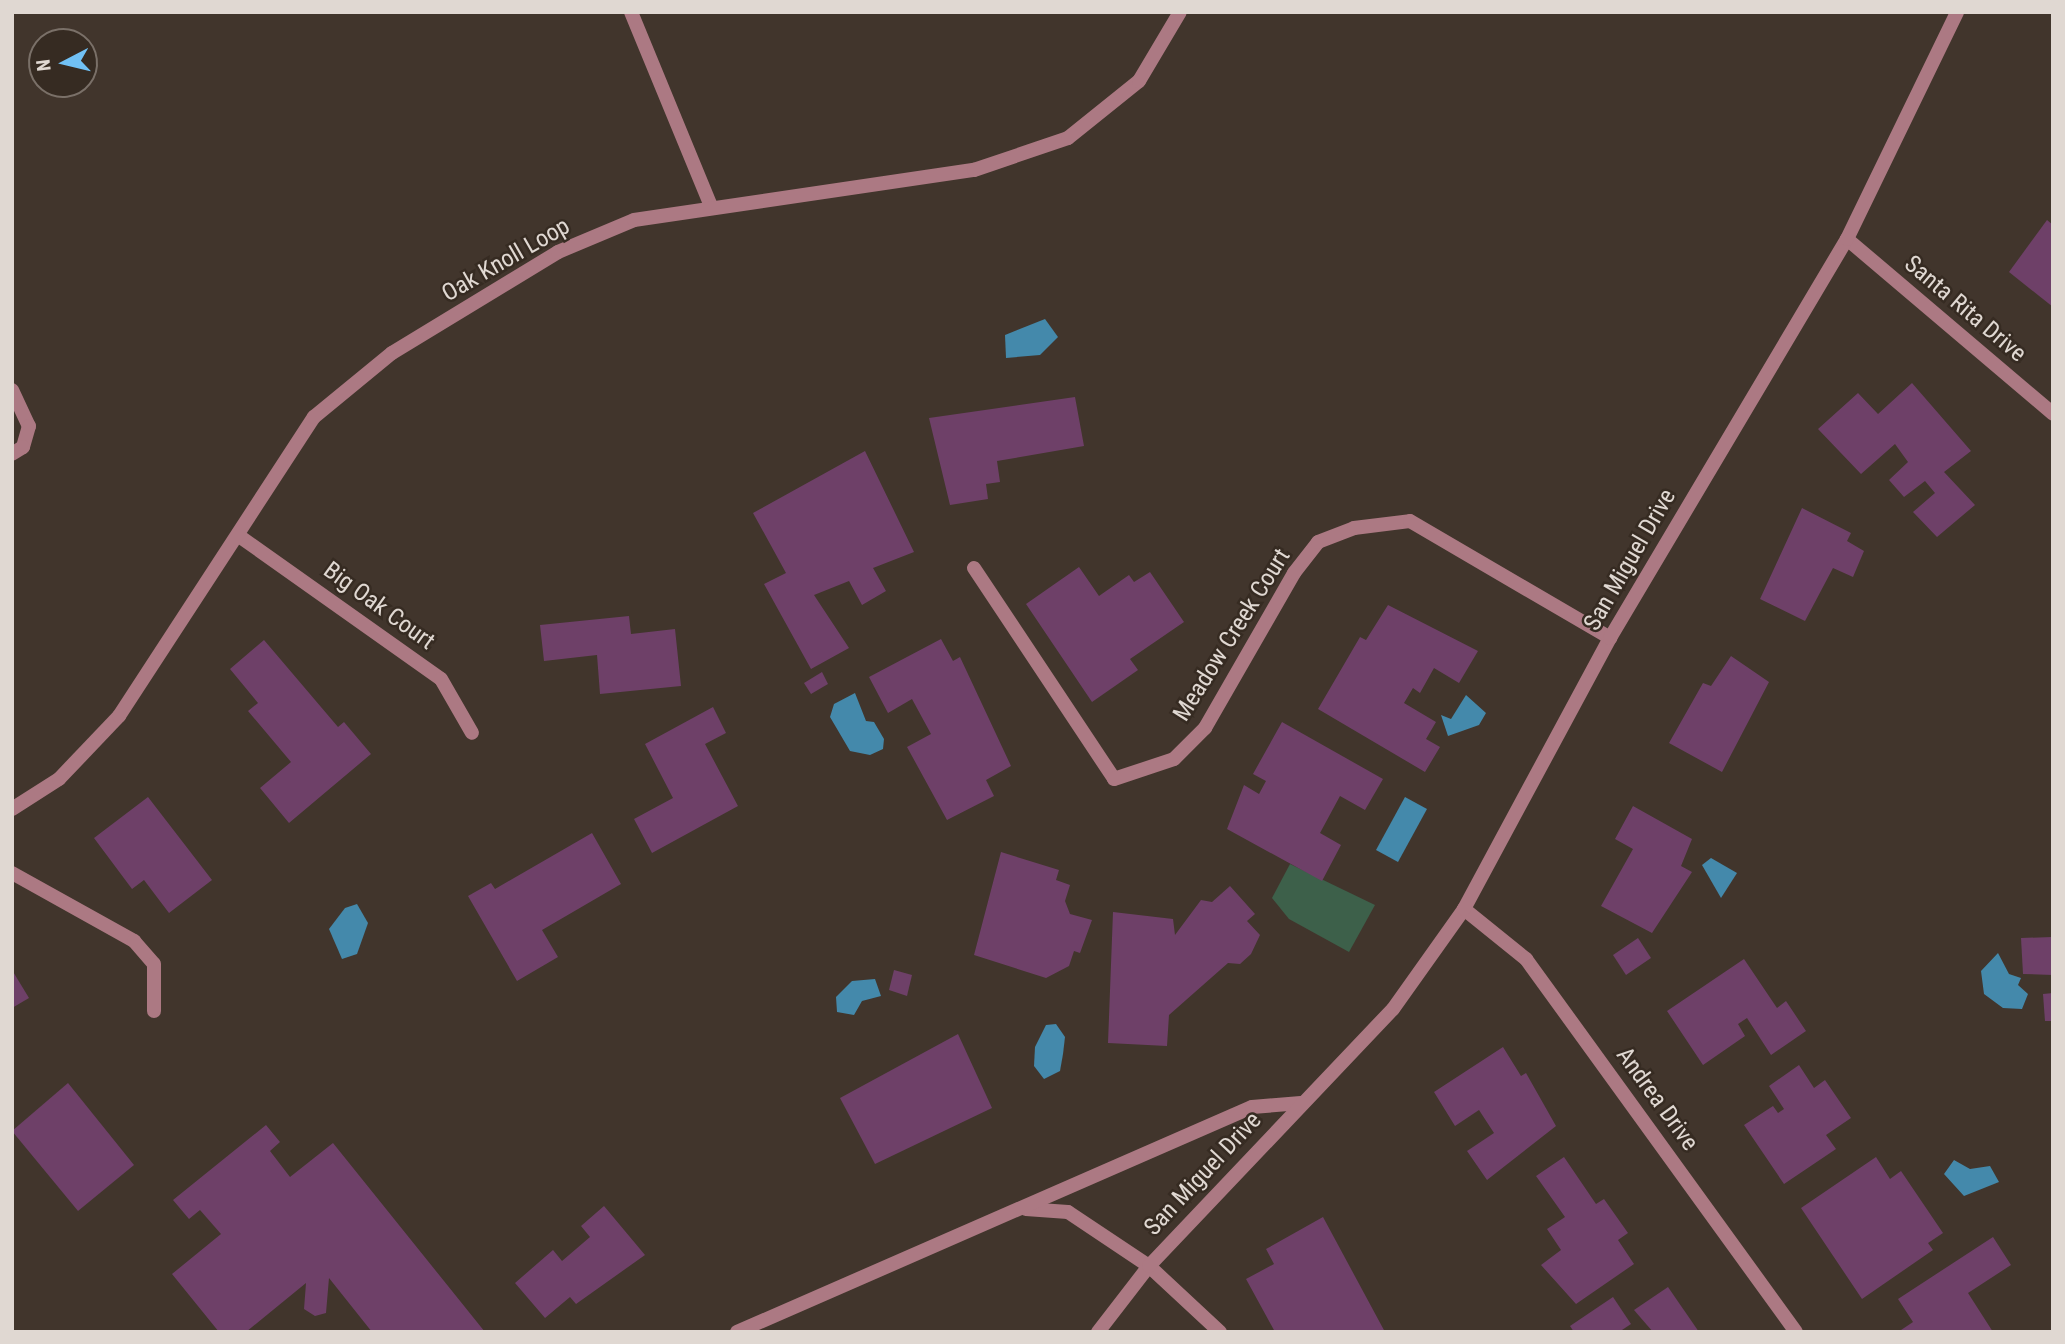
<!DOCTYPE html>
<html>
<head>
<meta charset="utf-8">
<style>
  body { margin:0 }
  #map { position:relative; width:2065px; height:1344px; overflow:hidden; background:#41352c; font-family:"Roboto Condensed",sans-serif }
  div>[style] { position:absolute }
  .green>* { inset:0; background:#3d604a }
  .water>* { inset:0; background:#4489ab }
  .building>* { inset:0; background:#6e4068 }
  .service>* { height:14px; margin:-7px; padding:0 7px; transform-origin:7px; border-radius:7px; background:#ac7983 }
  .minor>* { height:14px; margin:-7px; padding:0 7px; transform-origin:7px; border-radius:7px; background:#ac7983 }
  .tertiary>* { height:14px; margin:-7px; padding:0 7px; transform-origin:7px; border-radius:7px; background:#ac7983 }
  span { translate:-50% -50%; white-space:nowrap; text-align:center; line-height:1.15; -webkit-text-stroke:5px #362b22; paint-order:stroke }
  .street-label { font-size:24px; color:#e0d8d2 }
  .frame { position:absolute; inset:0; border:14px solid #e0d8d2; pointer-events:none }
  .north { position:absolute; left:28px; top:28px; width:70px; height:70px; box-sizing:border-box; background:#362b22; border:2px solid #7a7068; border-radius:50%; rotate:263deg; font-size:19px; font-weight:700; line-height:28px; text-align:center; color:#e0d8d2 }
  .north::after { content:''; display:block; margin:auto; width:24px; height:32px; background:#71c1f5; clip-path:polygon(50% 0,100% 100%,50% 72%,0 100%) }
</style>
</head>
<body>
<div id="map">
  <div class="green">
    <i style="clip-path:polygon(1290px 864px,1375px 905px,1349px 952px,1289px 919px,1272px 898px)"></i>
  </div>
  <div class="water">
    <i style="clip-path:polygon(1045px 319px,1058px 337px,1040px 355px,1006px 358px,1005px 335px)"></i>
    <i style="clip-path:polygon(855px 693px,866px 721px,874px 722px,884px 739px,883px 749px,870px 755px,850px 751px,830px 717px,834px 704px)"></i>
    <i style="clip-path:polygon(1466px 695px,1486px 713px,1479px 725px,1448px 736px,1441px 715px,1451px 719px)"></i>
    <i style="clip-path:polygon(1405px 797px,1427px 809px,1398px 862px,1376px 850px)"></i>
    <i style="clip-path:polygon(1711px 858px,1737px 873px,1721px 898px,1702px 865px)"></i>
    <i style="clip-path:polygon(357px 904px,368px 923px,357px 954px,342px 959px,329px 929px,345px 908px)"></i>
    <i style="clip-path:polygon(1998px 953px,2009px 974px,2021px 978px,2018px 985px,2028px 994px,2022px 1009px,2003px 1008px,1984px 994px,1981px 971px)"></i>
    <i style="clip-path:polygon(875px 979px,881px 996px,862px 1001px,854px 1015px,837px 1012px,836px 997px,852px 981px)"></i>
    <i style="clip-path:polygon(1056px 1024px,1065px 1037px,1063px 1054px,1060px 1071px,1044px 1079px,1034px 1066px,1035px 1047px,1046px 1025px)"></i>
    <i style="clip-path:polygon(1954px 1160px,1970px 1169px,1990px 1166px,1999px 1182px,1964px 1196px,1944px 1174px)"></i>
  </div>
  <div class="building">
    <i style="clip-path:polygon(2047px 220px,2053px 225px,2053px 307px,2009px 272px)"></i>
    <i style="clip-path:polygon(1912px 383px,1971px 451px,1944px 472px,1975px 505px,1937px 537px,1913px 512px,1935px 493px,1925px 481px,1904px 497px,1889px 480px,1908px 462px,1895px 444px,1861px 474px,1818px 429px,1858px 393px,1878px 414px)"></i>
    <i style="clip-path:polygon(1075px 397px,1084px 446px,997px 461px,1000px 482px,986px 484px,988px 499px,950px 505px,929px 418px)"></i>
    <i style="clip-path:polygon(865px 451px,914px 552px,873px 568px,886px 591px,862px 605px,849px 581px,814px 595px,849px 648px,811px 669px,764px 584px,786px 573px,753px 513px)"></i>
    <i style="clip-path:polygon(1802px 508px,1851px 533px,1847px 541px,1864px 551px,1853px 577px,1833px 568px,1805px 621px,1760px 599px)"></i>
    <i style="clip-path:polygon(1079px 567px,1099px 596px,1129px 575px,1134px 582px,1150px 572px,1184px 622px,1130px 659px,1138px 670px,1092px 702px,1026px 604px)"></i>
    <i style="clip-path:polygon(1388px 605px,1478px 651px,1459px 683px,1434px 668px,1420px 693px,1413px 688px,1404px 703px,1436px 722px,1426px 739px,1440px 747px,1425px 772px,1318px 709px,1360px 637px,1366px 640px)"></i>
    <i style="clip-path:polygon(629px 616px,631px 634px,675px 629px,681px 686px,600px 694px,597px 655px,544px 661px,540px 625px)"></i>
    <i style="clip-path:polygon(941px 639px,953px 661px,960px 657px,1011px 766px,986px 780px,994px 796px,947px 820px,907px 747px,931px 734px,912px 699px,888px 713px,869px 677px)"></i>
    <i style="clip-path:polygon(264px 640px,338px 727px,344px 722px,371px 754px,289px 823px,260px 788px,291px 762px,248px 711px,258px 703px,230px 669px)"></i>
    <i style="clip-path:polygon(1731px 656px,1769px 682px,1722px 772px,1669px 743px,1703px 683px,1711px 686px)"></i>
    <i style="clip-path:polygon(822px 672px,828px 684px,811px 694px,804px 683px)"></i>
    <i style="clip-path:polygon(713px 707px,726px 733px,705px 744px,738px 806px,652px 853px,634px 819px,673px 798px,645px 744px)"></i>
    <i style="clip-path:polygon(1282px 722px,1383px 779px,1365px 810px,1340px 796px,1320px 833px,1341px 845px,1322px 881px,1227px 829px,1244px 785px,1259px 794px,1266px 781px,1253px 774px)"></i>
    <i style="clip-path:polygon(148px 797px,212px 880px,169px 913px,144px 880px,132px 889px,94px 838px)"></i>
    <i style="clip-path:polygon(1633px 806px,1692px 839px,1681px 866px,1692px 872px,1652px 933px,1601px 906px,1633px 849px,1615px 839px)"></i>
    <i style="clip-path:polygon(592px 833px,621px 884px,542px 930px,558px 957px,517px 981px,468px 896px,491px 883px,495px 889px)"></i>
    <i style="clip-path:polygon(1001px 852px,1059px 870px,1056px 880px,1070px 885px,1065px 901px,1070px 914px,1092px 920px,1080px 953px,1074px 951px,1069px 966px,1046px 978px,974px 955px)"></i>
    <i style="clip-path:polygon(1230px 886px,1255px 914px,1247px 921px,1260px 935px,1251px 954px,1240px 964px,1228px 963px,1169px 1015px,1167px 1046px,1108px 1043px,1113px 912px,1173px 919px,1175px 935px,1201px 900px,1212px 902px)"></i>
    <i style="clip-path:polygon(2052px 937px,2053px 975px,2023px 974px,2021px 938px)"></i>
    <i style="clip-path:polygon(1638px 938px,1651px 958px,1626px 975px,1613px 955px)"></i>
    <i style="clip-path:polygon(1744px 959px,1777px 1008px,1786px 1001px,1806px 1031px,1771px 1055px,1747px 1018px,1738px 1024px,1745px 1036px,1703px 1065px,1667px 1011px)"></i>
    <i style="clip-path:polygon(12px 970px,29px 998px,12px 1008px)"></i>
    <i style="clip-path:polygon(894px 970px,912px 975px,907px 996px,889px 990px)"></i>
    <i style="clip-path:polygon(2053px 993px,2053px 1021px,2045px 1021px,2043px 994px)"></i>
    <i style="clip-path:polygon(958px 1034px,992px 1108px,875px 1164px,840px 1098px)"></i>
    <i style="clip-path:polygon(1503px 1047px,1521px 1076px,1526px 1073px,1556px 1126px,1487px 1180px,1467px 1151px,1494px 1133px,1479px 1110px,1455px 1126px,1434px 1092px)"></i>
    <i style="clip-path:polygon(1799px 1065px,1814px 1088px,1825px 1080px,1851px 1118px,1826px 1135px,1836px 1149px,1784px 1184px,1744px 1125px,1773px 1106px,1778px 1113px,1784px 1109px,1769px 1086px)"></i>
    <i style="clip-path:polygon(68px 1083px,134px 1165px,78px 1211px,12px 1131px)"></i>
    <i style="clip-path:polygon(266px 1125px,280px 1142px,270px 1151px,290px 1177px,333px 1143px,485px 1332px,372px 1332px,329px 1278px,326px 1313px,315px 1316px,304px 1309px,306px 1283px,246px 1332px,219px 1332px,172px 1274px,221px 1234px,200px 1210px,189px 1219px,173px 1200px)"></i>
    <i style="clip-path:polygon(1564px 1157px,1596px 1204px,1604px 1199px,1628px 1233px,1618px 1240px,1634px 1264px,1576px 1304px,1541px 1265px,1561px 1250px,1547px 1229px,1565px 1217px,1536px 1176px)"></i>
    <i style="clip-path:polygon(1876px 1157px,1890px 1179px,1901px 1171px,1943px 1233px,1928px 1243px,1933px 1250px,1862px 1299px,1801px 1208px)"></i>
    <i style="clip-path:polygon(604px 1206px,645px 1255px,576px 1304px,570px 1297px,545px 1318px,515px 1283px,553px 1250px,562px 1261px,590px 1237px,581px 1226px)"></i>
    <i style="clip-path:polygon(1323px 1217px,1385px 1332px,1275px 1332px,1246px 1279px,1274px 1264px,1266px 1249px)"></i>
    <i style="clip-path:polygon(1993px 1237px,2011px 1265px,1968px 1293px,1993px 1332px,1898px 1332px,1913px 1322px,1898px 1299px)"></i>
    <i style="clip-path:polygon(1668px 1287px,1699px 1332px,1653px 1332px,1634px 1310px)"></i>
    <i style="clip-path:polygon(1613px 1297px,1631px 1324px,1619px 1332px,1574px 1332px,1570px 1326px)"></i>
  </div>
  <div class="service">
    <i style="left:12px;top:390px;width:40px;rotate:65deg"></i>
    <i style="left:29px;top:426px;width:22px;rotate:106deg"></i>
    <i style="left:23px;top:447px;width:13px;rotate:148deg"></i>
    <i style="left:974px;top:568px;width:253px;rotate:56.4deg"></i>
    <i style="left:12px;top:873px;width:140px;rotate:29.1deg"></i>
    <i style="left:134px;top:941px;width:30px;rotate:49deg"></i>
    <i style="left:154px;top:964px;width:47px;rotate:90deg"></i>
  </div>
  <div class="minor">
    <i style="left:631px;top:12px;width:208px;rotate:67.6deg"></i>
    <i style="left:1847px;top:239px;width:270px;rotate:40.3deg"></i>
    <i style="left:239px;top:536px;width:247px;rotate:35.3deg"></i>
    <i style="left:441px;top:679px;width:62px;rotate:60.1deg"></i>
    <i style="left:1114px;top:779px;width:63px;rotate:-18.4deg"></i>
    <i style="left:1174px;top:759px;width:44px;rotate:-45deg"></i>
    <i style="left:1205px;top:728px;width:179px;rotate:-60.1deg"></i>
    <i style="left:1294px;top:573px;width:39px;rotate:-52deg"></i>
    <i style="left:1318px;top:542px;width:39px;rotate:-21deg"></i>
    <i style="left:1354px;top:528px;width:56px;rotate:-7.1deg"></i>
    <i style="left:1410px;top:521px;width:232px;rotate:30.3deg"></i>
    <i style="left:12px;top:809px;width:56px;rotate:-32.6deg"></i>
    <i style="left:59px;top:779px;width:87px;rotate:-46.4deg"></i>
    <i style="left:119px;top:716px;width:357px;rotate:-56.9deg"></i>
    <i style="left:314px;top:417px;width:101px;rotate:-39.4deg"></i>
    <i style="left:392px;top:353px;width:194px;rotate:-31.3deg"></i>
    <i style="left:558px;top:252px;width:82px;rotate:-22.8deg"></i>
    <i style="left:634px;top:220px;width:344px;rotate:-8.4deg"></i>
    <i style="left:974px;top:170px;width:99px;rotate:-18.8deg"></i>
    <i style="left:1068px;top:138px;width:91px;rotate:-38.8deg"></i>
    <i style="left:1139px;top:81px;width:80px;rotate:-59.3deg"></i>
    <i style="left:1464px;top:909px;width:80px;rotate:38.9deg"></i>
    <i style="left:1526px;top:959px;width:460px;rotate:54.1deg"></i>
    <i style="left:1149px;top:1266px;width:97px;rotate:42.9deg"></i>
  </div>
  <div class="tertiary">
    <i style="left:1026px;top:1209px;width:42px;rotate:4.1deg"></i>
    <i style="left:1068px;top:1212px;width:97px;rotate:33.7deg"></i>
    <i style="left:737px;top:1332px;width:562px;rotate:-23.6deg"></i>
    <i style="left:1252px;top:1107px;width:49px;rotate:-4.7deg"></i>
    <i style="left:1098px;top:1332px;width:83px;rotate:-52.3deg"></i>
    <i style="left:1149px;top:1266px;width:354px;rotate:-46.5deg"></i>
    <i style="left:1393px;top:1009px;width:123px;rotate:-54.6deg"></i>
    <i style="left:1464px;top:909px;width:308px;rotate:-61.7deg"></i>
    <i style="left:1610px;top:638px;width:464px;rotate:-59.3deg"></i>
    <i style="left:1847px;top:239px;width:252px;rotate:-64.1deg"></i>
  </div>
  <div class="street-label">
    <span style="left:506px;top:260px;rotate:-30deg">Oak Knoll Loop</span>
    <span style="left:1965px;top:309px;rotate:40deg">Santa Rita Drive</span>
    <span style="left:1630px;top:560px;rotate:-60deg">San Miguel Drive</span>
    <span style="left:379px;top:606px;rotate:36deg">Big Oak Court</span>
    <span style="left:1232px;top:635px;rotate:-58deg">Meadow Creek Court</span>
    <span style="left:1657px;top:1099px;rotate:54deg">Andrea Drive</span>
    <span style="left:1203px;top:1174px;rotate:-47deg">San Miguel Drive</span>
  </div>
  <div class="frame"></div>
  <div class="north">N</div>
</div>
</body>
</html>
